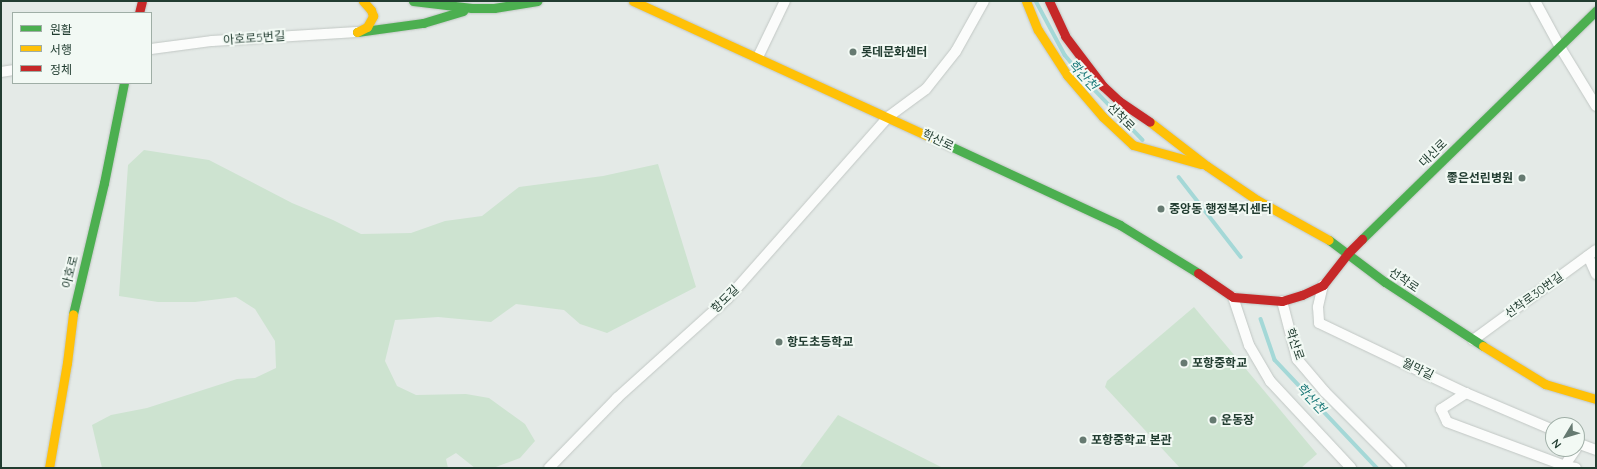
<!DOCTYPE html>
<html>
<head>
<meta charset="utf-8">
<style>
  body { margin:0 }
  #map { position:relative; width:1597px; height:469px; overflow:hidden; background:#e4eae7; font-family:Quicksand,"Noto Sans KR",sans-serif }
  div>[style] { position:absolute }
  .green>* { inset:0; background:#cde3d0 }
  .stream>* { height:3.5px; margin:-1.75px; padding:0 1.75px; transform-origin:1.75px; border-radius:1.75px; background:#a4d8d7 }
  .roads { filter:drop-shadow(0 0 1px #c1c7c4) drop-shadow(0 0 1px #c1c7c4) }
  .street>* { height:10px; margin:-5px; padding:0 5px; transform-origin:5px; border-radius:5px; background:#fbfcfb }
  .fast>* { height:9px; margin:-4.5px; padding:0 4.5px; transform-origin:4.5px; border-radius:4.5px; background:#4caf50 }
  .slow>* { height:9px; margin:-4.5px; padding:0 4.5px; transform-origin:4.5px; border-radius:4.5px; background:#ffc107 }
  .jam>* { height:9px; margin:-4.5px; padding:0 4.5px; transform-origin:4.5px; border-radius:4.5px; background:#c62828 }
  .dots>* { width:11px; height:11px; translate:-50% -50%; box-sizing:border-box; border:2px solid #f2f9f4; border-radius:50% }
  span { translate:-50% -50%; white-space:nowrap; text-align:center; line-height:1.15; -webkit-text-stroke:4px #f2f9f4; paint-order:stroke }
  .street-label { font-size:12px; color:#223d31 }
  .poi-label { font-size:12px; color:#223d31; font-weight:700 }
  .left { translate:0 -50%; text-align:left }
  .right { translate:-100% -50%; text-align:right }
  .water-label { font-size:13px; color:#1c7979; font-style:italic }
  .frame { position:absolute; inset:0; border:2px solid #223d31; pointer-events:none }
  .legend { position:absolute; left:12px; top:12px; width:140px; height:72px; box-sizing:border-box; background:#f2f9f4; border:1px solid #9faea6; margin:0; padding:5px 7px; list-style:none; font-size:12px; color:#223d31 }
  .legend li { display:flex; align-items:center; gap:8px; height:20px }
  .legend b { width:20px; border:1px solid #9faea6 }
  .north { position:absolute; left:1545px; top:417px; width:40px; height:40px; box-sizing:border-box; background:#f2f9f4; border:1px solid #9faea6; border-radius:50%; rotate:232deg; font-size:11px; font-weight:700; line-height:16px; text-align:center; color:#223d31 }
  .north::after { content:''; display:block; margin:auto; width:14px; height:18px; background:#667a71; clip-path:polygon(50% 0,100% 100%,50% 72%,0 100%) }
</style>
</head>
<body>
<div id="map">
  <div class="green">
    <i style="clip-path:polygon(144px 150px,209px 160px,292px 203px,333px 220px,361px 234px,411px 233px,445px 221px,482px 216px,519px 187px,603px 176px,658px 164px,696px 287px,607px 333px,580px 324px,564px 310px,516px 304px,491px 322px,438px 317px,395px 320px,385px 361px,397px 386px,416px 395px,466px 394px,489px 398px,525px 424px,535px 441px,520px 458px,493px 468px,475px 468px,456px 453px,446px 459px,448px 468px,102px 468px,92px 425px,111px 415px,147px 408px,237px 379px,255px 378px,276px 368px,275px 341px,255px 309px,236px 297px,195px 302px,158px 302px,119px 296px,128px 165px)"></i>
    <i style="clip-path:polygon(1194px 307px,1317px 454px,1301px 468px,1180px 468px,1105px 387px,1107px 381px)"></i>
    <i style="clip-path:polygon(838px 415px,943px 468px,799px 468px)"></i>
  </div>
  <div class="stream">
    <i style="left:1036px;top:1px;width:61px;rotate:61.8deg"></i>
    <i style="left:1065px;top:55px;width:39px;rotate:50deg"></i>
    <i style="left:1090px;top:85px;width:76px;rotate:46.1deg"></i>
    <i style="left:1179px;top:177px;width:101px;rotate:52.2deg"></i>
    <i style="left:1261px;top:319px;width:43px;rotate:71.1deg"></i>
    <i style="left:1275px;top:360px;width:149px;rotate:46.6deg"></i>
  </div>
  <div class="roads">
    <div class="street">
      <i style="left:1535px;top:1px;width:52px;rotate:61.5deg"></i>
      <i style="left:1560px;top:47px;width:69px;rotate:58.6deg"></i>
      <i style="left:151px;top:49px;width:62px;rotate:-7.5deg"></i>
      <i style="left:212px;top:41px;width:145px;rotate:-3.6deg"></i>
      <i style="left:758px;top:57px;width:62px;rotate:-64.3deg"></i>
      <i style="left:1px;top:72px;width:12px;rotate:-9deg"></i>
      <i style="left:1588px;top:256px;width:20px;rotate:66deg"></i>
      <i style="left:1323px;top:285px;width:23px;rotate:103deg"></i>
      <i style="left:1318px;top:307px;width:16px;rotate:86deg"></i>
      <i style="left:1319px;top:323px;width:163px;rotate:25.5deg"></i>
      <i style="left:1466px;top:393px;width:95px;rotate:23deg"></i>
      <i style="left:1233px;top:297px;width:51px;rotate:71.6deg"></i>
      <i style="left:1249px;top:345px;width:42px;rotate:59.7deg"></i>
      <i style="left:1270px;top:381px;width:119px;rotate:47deg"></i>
      <i style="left:1282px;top:301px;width:60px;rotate:75.5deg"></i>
      <i style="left:1297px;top:359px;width:43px;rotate:49.7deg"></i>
      <i style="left:1325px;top:392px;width:107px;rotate:45deg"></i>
      <i style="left:1473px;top:340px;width:152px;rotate:-36.2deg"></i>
      <i style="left:1466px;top:393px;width:30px;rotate:147deg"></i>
      <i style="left:1441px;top:409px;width:14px;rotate:65deg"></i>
      <i style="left:1447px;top:422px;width:126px;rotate:20.4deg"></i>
      <i style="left:1565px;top:466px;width:11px;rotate:10deg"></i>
      <i style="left:1577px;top:443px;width:20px;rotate:20deg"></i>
      <i style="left:549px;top:468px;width:98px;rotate:-45.8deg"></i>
      <i style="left:617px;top:398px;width:149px;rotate:-42deg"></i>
      <i style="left:728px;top:298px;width:242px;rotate:-48.5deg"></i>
      <i style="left:888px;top:117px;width:47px;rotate:-36.4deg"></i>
      <i style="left:926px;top:89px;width:48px;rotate:-51.7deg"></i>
      <i style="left:956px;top:51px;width:57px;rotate:-60.8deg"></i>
      <i style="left:1563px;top:468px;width:23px;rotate:-56deg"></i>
    </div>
    <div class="fast">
      <i style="left:413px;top:1px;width:59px;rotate:6.8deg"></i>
      <i style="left:472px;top:8px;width:22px"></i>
      <i style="left:494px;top:8px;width:44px;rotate:-9.2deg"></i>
      <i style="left:357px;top:32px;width:67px;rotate:-7.8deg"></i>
      <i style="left:423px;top:23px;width:42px;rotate:-16.7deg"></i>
      <i style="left:935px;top:139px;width:204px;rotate:24.9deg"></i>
      <i style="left:1120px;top:225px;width:92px;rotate:31.6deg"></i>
      <i style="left:1362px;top:239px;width:327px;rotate:-44.3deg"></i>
      <i style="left:1329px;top:240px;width:70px;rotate:36.9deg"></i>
      <i style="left:1385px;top:282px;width:117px;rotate:33.1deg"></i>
      <i style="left:73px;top:314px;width:135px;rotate:-76.7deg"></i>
      <i style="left:104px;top:183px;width:102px;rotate:-78.7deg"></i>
    </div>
    <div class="slow">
      <i style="left:633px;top:1px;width:332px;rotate:24.6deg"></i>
      <i style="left:1026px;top:1px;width:31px;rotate:68deg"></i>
      <i style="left:1038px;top:30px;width:54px;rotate:57.2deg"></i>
      <i style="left:1067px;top:75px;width:55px;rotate:49.4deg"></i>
      <i style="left:1103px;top:117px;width:41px;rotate:43deg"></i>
      <i style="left:1133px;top:145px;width:71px;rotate:15.6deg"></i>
      <i style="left:357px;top:32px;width:11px;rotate:-27deg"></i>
      <i style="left:367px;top:27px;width:13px;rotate:-61deg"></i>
      <i style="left:373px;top:16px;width:6px;rotate:-108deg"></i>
      <i style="left:371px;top:10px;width:12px;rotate:-132deg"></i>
      <i style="left:1150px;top:122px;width:72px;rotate:37.7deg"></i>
      <i style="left:1207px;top:166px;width:60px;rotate:34.2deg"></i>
      <i style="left:1257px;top:200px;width:82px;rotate:29.1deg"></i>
      <i style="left:1483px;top:346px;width:73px;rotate:31.5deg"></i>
      <i style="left:1545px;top:384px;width:53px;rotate:16.4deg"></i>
      <i style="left:49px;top:468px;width:107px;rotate:-80.3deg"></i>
      <i style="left:67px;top:363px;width:49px;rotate:-83deg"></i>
    </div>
    <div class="jam">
      <i style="left:1049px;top:1px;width:38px;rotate:65deg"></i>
      <i style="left:1065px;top:36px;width:63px;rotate:52.8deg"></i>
      <i style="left:1103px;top:86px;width:22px;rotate:43deg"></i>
      <i style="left:1119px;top:101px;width:37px;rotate:34deg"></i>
      <i style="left:139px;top:13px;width:12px;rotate:-76deg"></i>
      <i style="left:1198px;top:273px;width:42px;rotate:34.4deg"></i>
      <i style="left:1233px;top:297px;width:49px;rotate:4.7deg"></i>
      <i style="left:1282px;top:301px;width:21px;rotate:-17deg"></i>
      <i style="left:1302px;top:295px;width:23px;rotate:-25deg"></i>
      <i style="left:1323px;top:285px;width:41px;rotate:-52deg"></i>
      <i style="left:1348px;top:253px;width:20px;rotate:-45deg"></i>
    </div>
  </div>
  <div class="dots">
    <i style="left:853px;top:52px;background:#667a71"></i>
    <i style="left:1522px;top:178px;background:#667a71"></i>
    <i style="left:1161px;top:209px;background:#667a71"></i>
    <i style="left:779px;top:342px;background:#667a71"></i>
    <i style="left:1184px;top:363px;background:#667a71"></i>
    <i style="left:1213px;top:420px;background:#667a71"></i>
    <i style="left:1083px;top:440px;background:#667a71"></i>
  </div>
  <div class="street-label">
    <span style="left:254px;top:38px;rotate:-4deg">아호로5번길</span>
    <span style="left:1121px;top:117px;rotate:45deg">선착로</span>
    <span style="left:938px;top:140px;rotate:25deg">학산로</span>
    <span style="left:1433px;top:153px;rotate:-44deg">대신로</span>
    <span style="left:70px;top:272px;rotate:-76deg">아호로</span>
    <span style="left:1404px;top:280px;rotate:34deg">선착로</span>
    <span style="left:1534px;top:295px;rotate:-36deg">선착로30번길</span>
    <span style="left:725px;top:299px;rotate:-44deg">항도길</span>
    <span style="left:1295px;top:344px;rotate:71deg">학산로</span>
    <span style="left:1418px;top:369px;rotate:26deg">월막길</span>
  </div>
  <div class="poi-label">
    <span class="left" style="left:861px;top:52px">롯데문화센터</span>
    <span class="right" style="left:1513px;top:178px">좋은선린병원</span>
    <span class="left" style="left:1169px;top:209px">중앙동 행정복지센터</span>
    <span class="left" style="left:787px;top:342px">항도초등학교</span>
    <span class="left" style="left:1192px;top:363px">포항중학교</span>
    <span class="left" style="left:1221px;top:420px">운동장</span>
    <span class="left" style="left:1091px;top:440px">포항중학교 본관</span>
  </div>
  <div class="water-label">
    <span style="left:1083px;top:75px;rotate:47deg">학산천</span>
    <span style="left:1311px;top:398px;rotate:47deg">학산천</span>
  </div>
  <div class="frame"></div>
  <ul class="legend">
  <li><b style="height:5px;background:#4caf50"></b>원활</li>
  <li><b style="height:5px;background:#ffc107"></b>서행</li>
  <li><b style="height:5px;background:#c62828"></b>정체</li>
  </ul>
  <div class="north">N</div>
</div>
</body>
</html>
